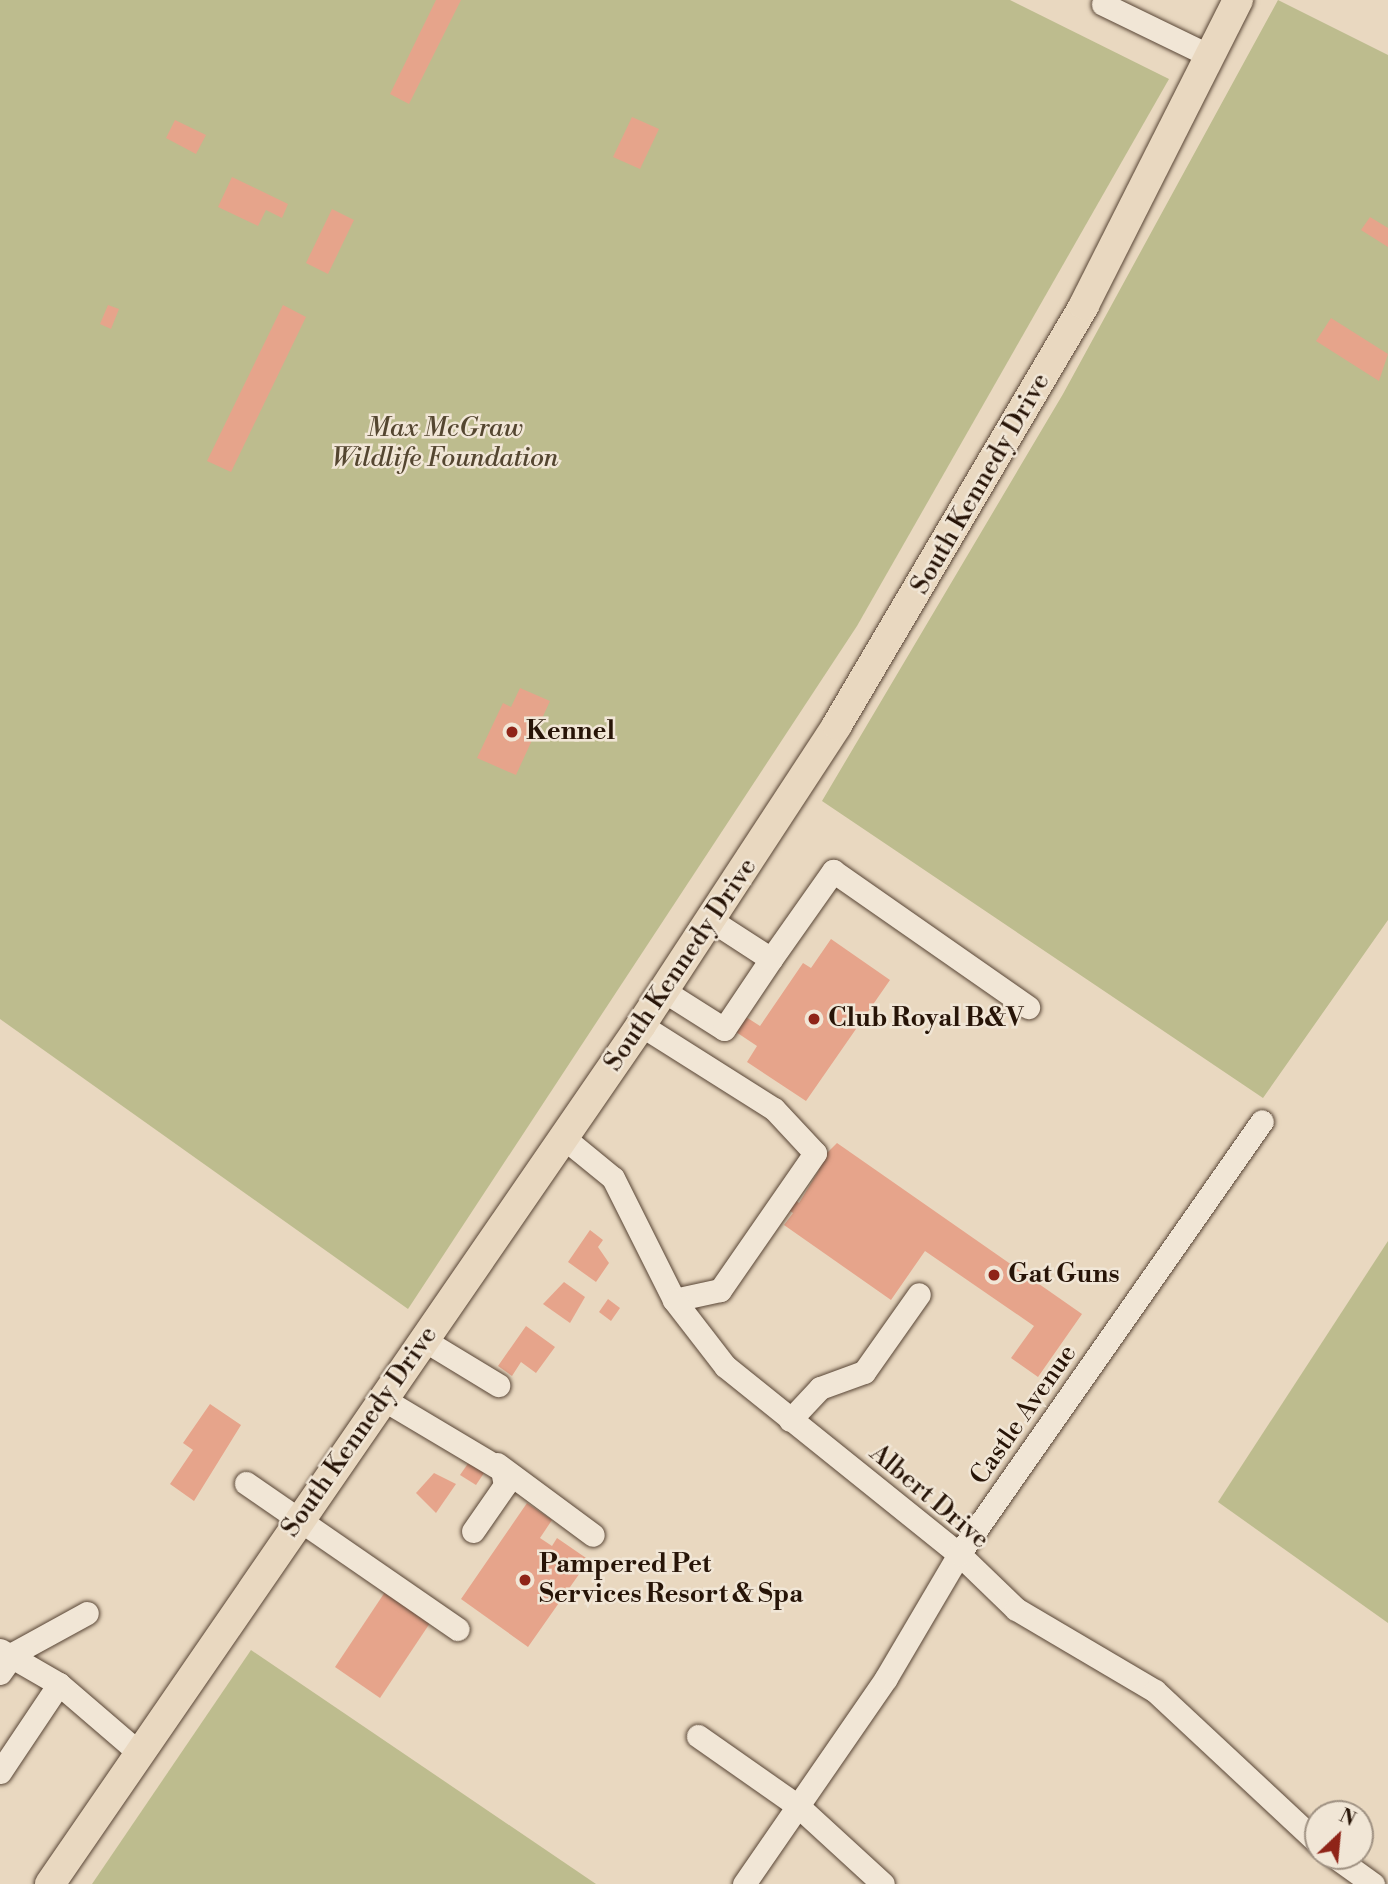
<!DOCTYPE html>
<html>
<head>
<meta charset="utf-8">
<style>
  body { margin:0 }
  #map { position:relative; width:1388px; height:1884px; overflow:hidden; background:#e9d8c0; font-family:"Libre Bodoni",serif }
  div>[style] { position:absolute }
  .green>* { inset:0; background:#bdbc8e }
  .building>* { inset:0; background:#e6a48b }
  .roads { filter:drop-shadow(0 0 2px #584535) drop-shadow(0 0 2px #584535) }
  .minor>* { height:23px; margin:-11.5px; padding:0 11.5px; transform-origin:11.5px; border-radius:11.5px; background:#f1e6d6 }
  .major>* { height:30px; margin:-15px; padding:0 15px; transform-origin:15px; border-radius:15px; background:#e9d8c0 }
  .dots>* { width:19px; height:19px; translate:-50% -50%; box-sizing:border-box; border:4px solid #f1e6d6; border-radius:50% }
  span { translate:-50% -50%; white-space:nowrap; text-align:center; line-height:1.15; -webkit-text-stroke:5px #f1e6d6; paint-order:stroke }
  .park-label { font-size:26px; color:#544630; font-style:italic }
  .street-label { font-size:26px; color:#271407 }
  .poi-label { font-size:26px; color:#271407; font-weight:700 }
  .left { translate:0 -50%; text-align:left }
  .north { position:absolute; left:1304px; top:1800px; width:70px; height:70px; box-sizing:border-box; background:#f1e6d6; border:2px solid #a09283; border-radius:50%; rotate:26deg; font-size:19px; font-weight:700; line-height:28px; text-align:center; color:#271407 }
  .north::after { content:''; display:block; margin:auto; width:24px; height:32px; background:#8f2418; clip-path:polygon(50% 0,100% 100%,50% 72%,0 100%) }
</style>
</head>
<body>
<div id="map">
  <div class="green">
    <i style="clip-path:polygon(0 0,1010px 0,1169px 79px,857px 626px,408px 1309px,0 1019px)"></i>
    <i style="clip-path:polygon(1278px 0,1388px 55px,1388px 920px,1263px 1098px,822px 801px,1063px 394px)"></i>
    <i style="clip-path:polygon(1388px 1241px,1388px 1623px,1218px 1502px)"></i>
    <i style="clip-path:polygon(251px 1650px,596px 1884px,92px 1884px)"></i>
  </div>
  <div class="building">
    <i style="clip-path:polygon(436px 0,461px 0,409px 104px,390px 94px)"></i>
    <i style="clip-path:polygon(632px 117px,659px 129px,640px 169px,613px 157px)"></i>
    <i style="clip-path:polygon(175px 120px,206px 135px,196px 154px,166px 138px)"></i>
    <i style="clip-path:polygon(232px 177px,288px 204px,282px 218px,266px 210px,258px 226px,218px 207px)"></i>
    <i style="clip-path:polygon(332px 209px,354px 220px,328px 274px,306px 263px)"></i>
    <i style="clip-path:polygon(1370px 217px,1388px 228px,1388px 247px,1361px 230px)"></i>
    <i style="clip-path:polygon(108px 305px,119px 309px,111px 329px,100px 324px)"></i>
    <i style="clip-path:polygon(283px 305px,306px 317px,231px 472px,207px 461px)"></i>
    <i style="clip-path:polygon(1331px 318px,1388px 354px,1379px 381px,1316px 341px)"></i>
    <i style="clip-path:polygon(520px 688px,550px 701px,516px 775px,477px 758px,503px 703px,511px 707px)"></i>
    <i style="clip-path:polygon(831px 939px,890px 980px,806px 1101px,747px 1062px,757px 1046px,736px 1032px,746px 1017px,760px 1026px,803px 963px,811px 968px)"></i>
    <i style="clip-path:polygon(837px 1143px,1082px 1314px,1038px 1377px,1011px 1358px,1034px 1326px,925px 1251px,891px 1300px,784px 1225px,793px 1213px,787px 1209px,794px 1199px,799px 1203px,819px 1170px,814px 1166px)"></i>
    <i style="clip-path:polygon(590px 1230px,603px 1240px,598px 1247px,609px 1263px,596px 1282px,568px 1262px)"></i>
    <i style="clip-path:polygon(564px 1282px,585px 1297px,570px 1323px,543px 1304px)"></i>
    <i style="clip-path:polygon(608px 1299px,620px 1308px,611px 1321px,599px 1312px)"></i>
    <i style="clip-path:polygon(526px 1326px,555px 1347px,536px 1373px,521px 1362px,512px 1376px,498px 1366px)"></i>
    <i style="clip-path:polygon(210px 1404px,241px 1425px,194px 1501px,170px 1484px,193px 1450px,183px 1443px)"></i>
    <i style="clip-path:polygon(469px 1462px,484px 1473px,476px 1485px,460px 1475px)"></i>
    <i style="clip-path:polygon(434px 1473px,456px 1484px,436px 1513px,416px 1493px)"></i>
    <i style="clip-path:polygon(527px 1503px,552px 1520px,540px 1538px,552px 1546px,557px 1538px,589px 1560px,528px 1647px,461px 1599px)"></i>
    <i style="clip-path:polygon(387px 1589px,432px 1620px,380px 1698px,335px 1667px)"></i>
  </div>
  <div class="roads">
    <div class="minor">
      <i style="left:1103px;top:4px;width:119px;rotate:25.9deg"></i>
      <i style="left:771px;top:959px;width:108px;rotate:-54.8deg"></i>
      <i style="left:833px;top:871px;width:238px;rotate:34.9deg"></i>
      <i style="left:664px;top:991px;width:71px;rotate:32.3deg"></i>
      <i style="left:724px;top:1029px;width:84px;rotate:-56.1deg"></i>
      <i style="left:771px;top:959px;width:72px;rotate:-147deg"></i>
      <i style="left:641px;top:1025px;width:157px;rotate:32.3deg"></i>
      <i style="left:774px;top:1109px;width:60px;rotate:47deg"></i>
      <i style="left:815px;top:1153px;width:167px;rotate:124.7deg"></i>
      <i style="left:720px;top:1290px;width:47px;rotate:167.7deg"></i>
      <i style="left:564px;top:1138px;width:63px;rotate:39.2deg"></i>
      <i style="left:613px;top:1178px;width:136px;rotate:63.4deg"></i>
      <i style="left:674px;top:1300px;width:83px;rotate:52.3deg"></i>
      <i style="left:725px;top:1366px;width:300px;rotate:38.8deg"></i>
      <i style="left:959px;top:1554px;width:79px;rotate:44deg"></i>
      <i style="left:1016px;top:1609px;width:161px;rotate:30.5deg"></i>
      <i style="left:1155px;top:1691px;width:223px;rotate:43deg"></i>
      <i style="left:424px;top:1340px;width:87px;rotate:31.3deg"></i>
      <i style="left:383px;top:1399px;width:139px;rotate:30.8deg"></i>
      <i style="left:502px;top:1470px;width:15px;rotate:79deg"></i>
      <i style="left:505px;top:1485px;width:56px;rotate:124.8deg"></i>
      <i style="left:790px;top:1420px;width:44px;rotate:-46.8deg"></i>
      <i style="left:820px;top:1388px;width:47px;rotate:-20deg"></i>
      <i style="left:864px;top:1372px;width:95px;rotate:-54.8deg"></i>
      <i style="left:497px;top:1464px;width:119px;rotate:36.5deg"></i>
      <i style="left:246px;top:1483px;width:257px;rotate:34.6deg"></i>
      <i style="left:0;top:1650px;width:68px;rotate:30deg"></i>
      <i style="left:59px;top:1684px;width:104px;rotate:40.7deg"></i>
      <i style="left:0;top:1673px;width:24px;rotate:-55deg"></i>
      <i style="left:14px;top:1653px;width:83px;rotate:-28.7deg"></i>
      <i style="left:698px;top:1736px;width:122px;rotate:35deg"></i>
      <i style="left:798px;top:1806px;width:115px;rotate:42.5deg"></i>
      <i style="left:0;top:1772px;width:106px;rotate:-56.2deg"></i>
      <i style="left:1334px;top:1856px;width:48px;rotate:35.7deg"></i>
      <i style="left:744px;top:1884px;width:250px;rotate:-55.4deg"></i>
      <i style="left:886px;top:1678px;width:144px;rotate:-59.5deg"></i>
      <i style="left:959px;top:1554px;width:528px;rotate:-55.02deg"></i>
    </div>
    <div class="major">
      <i style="left:50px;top:1884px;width:1043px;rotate:-55.47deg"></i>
      <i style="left:641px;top:1025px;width:358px;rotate:-56.8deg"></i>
      <i style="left:837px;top:725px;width:487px;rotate:-59.5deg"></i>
      <i style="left:1084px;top:305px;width:342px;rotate:-63.2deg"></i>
    </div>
  </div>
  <div class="dots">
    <i style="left:512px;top:732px;background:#8f2418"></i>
    <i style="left:814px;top:1019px;background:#8f2418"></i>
    <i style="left:994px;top:1275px;background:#8f2418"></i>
    <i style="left:525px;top:1580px;background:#8f2418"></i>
  </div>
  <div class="park-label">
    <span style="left:445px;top:444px">Max McGraw<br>Wildlife Foundation</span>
  </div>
  <div class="street-label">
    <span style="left:981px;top:484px;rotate:-60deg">South Kennedy Drive</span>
    <span style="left:681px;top:965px;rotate:-56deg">South Kennedy Drive</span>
    <span style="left:1024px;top:1415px;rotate:-55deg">Castle Avenue</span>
    <span style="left:360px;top:1432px;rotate:-55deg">South Kennedy Drive</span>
    <span style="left:929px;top:1497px;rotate:40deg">Albert Drive</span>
  </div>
  <div class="poi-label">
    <span class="left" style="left:526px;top:732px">Kennel</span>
    <span class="left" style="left:828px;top:1019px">Club Royal B&amp;V</span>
    <span class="left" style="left:1008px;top:1275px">Gat Guns</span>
    <span class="left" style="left:539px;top:1580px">Pampered Pet<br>Services Resort &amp; Spa</span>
  </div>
  <div class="north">N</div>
</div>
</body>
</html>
